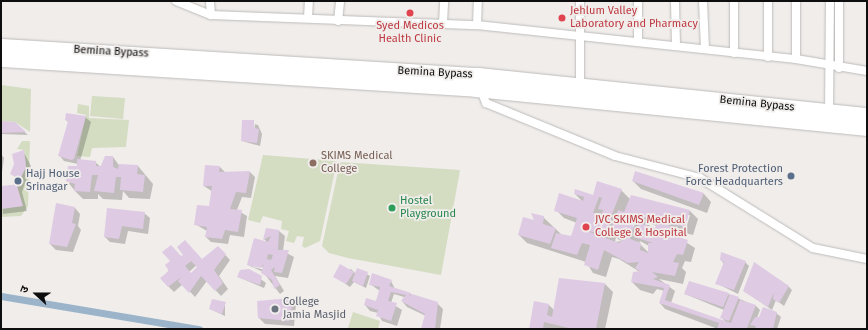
<!DOCTYPE html>
<html>
<head>
<meta charset="utf-8">
<style>
  body { margin:0 }
  #map { position:relative; width:868px; height:330px; overflow:hidden; background:#f0edeb; font-family:"Fira Sans","Noto Sans Devanagari",sans-serif }
  div>[style] { position:absolute }
  .green>* { inset:0; background:#d4dcc2 }
  .shadow>* { inset:0; background:#0003 }
  .canal>* { height:7px; margin:-3.5px; padding:0 3.5px; transform-origin:3.5px; border-radius:3.5px; background:#9bb4ca }
  .building>* { inset:0; background:#dfcae4 }
  .roads { filter:drop-shadow(0 0 1px #bdbbb9) drop-shadow(0 0 1px #bdbbb9) }
  .street>* { height:8px; margin:-4px; padding:0 4px; transform-origin:4px; border-radius:4px; background:#fff }
  .highway>* { height:15px; margin:-7.5px; padding:0 7.5px; transform-origin:7.5px; border-radius:7.5px; background:#fff }
  .dots>* { width:11px; height:11px; translate:-50% -50%; box-sizing:border-box; border:2px solid #f0edeb; border-radius:50% }
  span { translate:-50% -50%; white-space:nowrap; text-align:center; line-height:1.15; -webkit-text-stroke:3.5px #f0edeb; paint-order:stroke }
  .health-label { font-size:11px; color:#be3a42 }
  .left { translate:0 -50%; text-align:left }
  .street-label { font-size:11px; color:#0f0e0e }
  .education-label { font-size:11px; color:#785e54 }
  .service-label { font-size:11px; color:#4e5e75 }
  .right { translate:-100% -50%; text-align:right }
  .leisure-label { font-size:11px; color:#27864d }
  .worship-label { font-size:11px; color:#5b616d }
  .frame { position:absolute; inset:0; border:2px solid #0f0e0e; pointer-events:none }
  .north { position:absolute; left:16px; top:274px; width:40px; height:40px; -webkit-text-stroke:3px #f0edeb; paint-order:stroke; rotate:291deg; font-size:11px; font-weight:700; line-height:16px; text-align:center; color:#0f0e0e }
  .north::after { content:''; display:block; margin:auto; width:14px; height:18px; background:#0f0e0e; clip-path:polygon(50% 0,100% 100%,50% 72%,0 100%) }
</style>
</head>
<body>
<div id="map">
  <div class="green">
    <i style="clip-path:polygon(1px 85px,31px 89px,30px 132px,15px 122px,1px 121px)"></i>
    <i style="clip-path:polygon(92px 96px,125px 98px,123px 119px,90px 116px)"></i>
    <i style="clip-path:polygon(78px 104px,89px 106px,89px 118px,129px 120px,126px 147px,92px 148px,90px 157px,77px 156px,86px 115px,77px 113px)"></i>
    <i style="clip-path:polygon(22px 141px,30px 141px,28px 206px,21px 216px,1px 217px,1px 209px,22px 206px,17px 186px,26px 164px,24px 150px,17px 149px)"></i>
    <i style="clip-path:polygon(263px 155px,337px 161px,320px 241px,305px 248px,302px 246px,304px 237px,297px 236px,294px 243px,286px 241px,289px 231px,281px 229px,282px 221px,263px 216px,260px 223px,248px 220px)"></i>
    <i style="clip-path:polygon(340px 162px,460px 170px,441px 275px,348px 258px,329px 253px,322px 246px)"></i>
    <i style="clip-path:polygon(353px 312px,380px 321px,378px 329px,348px 328px)"></i>
  </div>
  <div class="shadow">
    <i style="clip-path:polygon(85px 117px,91px 122px,80px 161px,95px 162px,101px 167px,105px 157px,113px 157px,121px 168px,138px 166px,153px 184px,150px 199px,129px 198px,123px 191px,122px 200px,103px 199px,98px 194px,98px 199px,83px 199px,75px 191px,67px 181px,78px 164px,64px 161px,59px 155px,69px 123px,66px 120px)"></i>
    <i style="clip-path:polygon(evenodd,243px 121px,258px 125px,262px 134px,260px 146px,242px 141px,243px 121px,253px 124px,255px 124px,254px 133px,253px 124px)"></i>
    <i style="clip-path:polygon(1px 123px,14px 123px,28px 135px,1px 134px)"></i>
    <i style="clip-path:polygon(23px 151px,31px 166px,22px 192px,27px 211px,3px 214px,1px 187px,14px 185px,18px 180px,11px 173px)"></i>
    <i style="clip-path:polygon(1px 154px,4px 158px,1px 180px)"></i>
    <i style="clip-path:polygon(206px 166px,220px 167px,225px 172px,250px 172px,255px 177px,251px 198px,242px 197px,237px 210px,247px 216px,244px 237px,230px 235px,228px 244px,211px 242px,206px 237px,207px 231px,195px 224px,210px 207px,213px 192px,204px 186px)"></i>
    <i style="clip-path:polygon(636px 173px,704px 194px,711px 202px,707px 213px,641px 189px,633px 181px)"></i>
    <i style="clip-path:polygon(evenodd,621px 190px,630px 199px,690px 211px,698px 219px,693px 235px,677px 231px,681px 239px,695px 248px,691px 262px,685px 261px,682px 268px,686px 272px,683px 284px,659px 279px,675px 291px,671px 303px,727px 323px,721px 317px,724px 310px,685px 294px,728px 294px,756px 306px,760px 310px,756px 320px,776px 313px,781px 317px,777px 329px,718px 329px,665px 309px,660px 303px,664px 291px,657px 289px,653px 294px,640px 290px,632px 282px,640px 272px,619px 259px,612px 257px,606px 277px,593px 273px,586px 262px,527px 243px,519px 235px,543px 217px,562px 235px,574px 238px,577px 223px,564px 218px,556px 210px,584px 203px,575px 194px,594px 196px,621px 190px,688px 215px,690px 215px,685px 232px,683px 232px,688px 215px,621px 190px,645px 223px,657px 226px,656px 229px,645px 223px,621px 190px,616px 237px,619px 240px,623px 241px,615px 242px,616px 237px,621px 190px,640px 241px,649px 246px,649px 253px,639px 243px,640px 241px)"></i>
    <i style="clip-path:polygon(57px 204px,75px 208px,80px 214px,78px 226px,81px 230px,73px 252px,56px 250px,50px 244px)"></i>
    <i style="clip-path:polygon(108px 209px,144px 213px,150px 218px,148px 234px,128px 231px,125px 244px,110px 242px,105px 237px)"></i>
    <i style="clip-path:polygon(evenodd,266px 229px,279px 231px,285px 236px,283px 251px,294px 257px,288px 278px,275px 276px,284px 291px,280px 294px,263px 272px,248px 265px,268px 243px,264px 239px,266px 229px,253px 265px,266px 268px,265px 270px,253px 267px,253px 265px)"></i>
    <i style="clip-path:polygon(evenodd,218px 247px,230px 260px,219px 276px,228px 289px,221px 296px,207px 281px,195px 297px,183px 284px,174px 292px,161px 279px,181px 257px,203px 260px,218px 247px,199px 263px,200px 265px,191px 274px,189px 272px,199px 263px)"></i>
    <i style="clip-path:polygon(721px 260px,745px 262px,749px 266px,738px 294px,716px 283px,724px 264px)"></i>
    <i style="clip-path:polygon(351px 269px,356px 274px,358px 269px,370px 276px,366px 288px,354px 282px,350px 287px,334px 276px)"></i>
    <i style="clip-path:polygon(248px 270px,266px 283px,264px 288px,238px 277px)"></i>
    <i style="clip-path:polygon(391px 281px,395px 289px,437px 303px,443px 309px,440px 329px,422px 329px,426px 316px,407px 307px,402px 301px,404px 297px,394px 294px,391px 303px,402px 310px,397px 326px,382px 321px,378px 313px,370px 311px,365px 305px,376px 302px,380px 291px,370px 284px)"></i>
    <i style="clip-path:polygon(605px 284px,613px 292px,605px 329px,530px 329px,549px 305px,554px 310px)"></i>
    <i style="clip-path:polygon(788px 286px,792px 290px,784px 306px,776px 300px,772px 310px,744px 291px)"></i>
    <i style="clip-path:polygon(291px 299px,296px 305px,294px 326px,265px 324px,259px 318px)"></i>
    <i style="clip-path:polygon(225px 303px,225px 316px,210px 309px)"></i>
  </div>
  <div class="canal">
    <i style="left:1px;top:296px;width:201px;rotate:9.5deg"></i>
  </div>
  <div class="building">
    <i style="clip-path:polygon(66px 113px,86px 116px,74px 159px,71px 160px,58px 156px,68px 121px,65px 120px)"></i>
    <i style="clip-path:polygon(242px 120px,254px 120px,254px 128px,259px 129px,257px 143px,241px 141px)"></i>
    <i style="clip-path:polygon(1px 121px,15px 122px,26px 132px,1px 133px)"></i>
    <i style="clip-path:polygon(24px 150px,26px 167px,17px 186px,23px 206px,1px 209px,1px 186px,13px 185px,18px 178px,10px 174px,14px 164px,12px 154px)"></i>
    <i style="clip-path:polygon(105px 156px,113px 156px,113px 167px,118px 169px,119px 164px,138px 165px,137px 174px,145px 175px,143px 192px,120px 190px,121px 177px,116px 177px,114px 193px,94px 191px,98px 175px,92px 175px,90px 192px,74px 191px,75px 184px,66px 181px,68px 166px,77px 166px,77px 159px,96px 161px,96px 166px,101px 166px)"></i>
    <i style="clip-path:polygon(205px 165px,220px 166px,219px 172px,250px 171px,246px 193px,236px 192px,230px 209px,242px 210px,238px 232px,225px 230px,222px 239px,205px 237px,207px 227px,194px 225px,197px 205px,209px 206px,212px 186px,203px 186px)"></i>
    <i style="clip-path:polygon(635px 171px,704px 193px,699px 205px,632px 181px)"></i>
    <i style="clip-path:polygon(evenodd,597px 181px,622px 189px,612px 214px,606px 216px,611px 218px,607px 234px,587px 231px,619px 243px,626px 238px,610px 232px,618px 210px,624px 212px,631px 195px,690px 210px,685px 227px,637px 216px,630px 239px,641px 243px,640px 250px,648px 253px,648px 243px,653px 243px,634px 237px,639px 223px,655px 228px,658px 222px,674px 227px,671px 235px,688px 240px,683px 255px,677px 254px,673px 262px,679px 263px,675px 276px,652px 272px,658px 277px,653px 279px,670px 285px,665px 300px,731px 323px,740px 300px,756px 305px,747px 328px,750px 329px,717px 329px,719px 323px,659px 303px,664px 288px,631px 282px,633px 272px,640px 271px,635px 268px,639px 262px,628px 263px,604px 250px,598px 270px,584px 265px,590px 245px,582px 243px,577px 255px,551px 248px,556px 233px,576px 237px,571px 236px,577px 218px,554px 211px,559px 193px,583px 201px,584px 197px,574px 194px,575px 189px,593px 195px,597px 181px,599px 197px,602px 198px,598px 209px,603px 210px,602px 214px,593px 213px,599px 197px)"></i>
    <i style="clip-path:polygon(56px 203px,75px 207px,72px 223px,76px 224px,67px 247px,49px 244px)"></i>
    <i style="clip-path:polygon(107px 208px,145px 212px,143px 229px,122px 226px,119px 239px,104px 237px)"></i>
    <i style="clip-path:polygon(531px 213px,544px 216px,543px 224px,556px 228px,550px 244px,518px 235px,523px 217px,534px 220px)"></i>
    <i style="clip-path:polygon(evenodd,266px 228px,279px 230px,278px 250px,289px 250px,282px 273px,274px 272px,275px 267px,271px 270px,280px 285px,274px 289px,272px 280px,261px 273px,264px 264px,261px 268px,247px 265px,254px 238px,268px 242px,271px 236px,263px 240px,266px 228px,268px 254px,273px 255px,271px 260px,267px 259px,268px 254px)"></i>
    <i style="clip-path:polygon(evenodd,185px 240px,202px 259px,218px 246px,226px 254px,214px 270px,223px 283px,215px 291px,201px 276px,189px 293px,178px 281px,181px 277px,168px 287px,160px 278px,169px 271px,165px 265px,170px 261px,162px 252px,171px 245px,181px 256px,183px 255px,177px 247px,185px 240px,191px 261px,197px 267px,191px 273px,185px 266px,191px 261px)"></i>
    <i style="clip-path:polygon(721px 252px,746px 261px,734px 290px,715px 284px,724px 262px,720px 260px)"></i>
    <i style="clip-path:polygon(754px 262px,789px 286px,779px 303px,773px 299px,774px 292px,768px 307px,743px 291px)"></i>
    <i style="clip-path:polygon(340px 264px,354px 272px,346px 284px,333px 277px)"></i>
    <i style="clip-path:polygon(357px 268px,368px 272px,363px 286px,352px 281px)"></i>
    <i style="clip-path:polygon(249px 269px,262px 276px,260px 285px,237px 277px,240px 270px)"></i>
    <i style="clip-path:polygon(372px 273px,392px 280px,389px 286px,411px 293px,409px 297px,412px 294px,438px 302px,435px 329px,421px 329px,425px 314px,401px 301px,406px 295px,391px 292px,388px 301px,397px 303px,391px 321px,376px 316px,378px 310px,364px 305px,366px 298px,376px 301px,380px 287px,369px 285px)"></i>
    <i style="clip-path:polygon(559px 278px,605px 283px,596px 329px,573px 329px,544px 322px,543px 329px,529px 329px,534px 301px,549px 304px,547px 315px,552px 317px)"></i>
    <i style="clip-path:polygon(689px 281px,729px 293px,723px 307px,684px 294px)"></i>
    <i style="clip-path:polygon(730px 294px,739px 297px,729px 321px,720px 318px)"></i>
    <i style="clip-path:polygon(291px 298px,292px 317px,289px 321px,258px 318px,257px 301px)"></i>
    <i style="clip-path:polygon(212px 299px,226px 302px,222px 314px,209px 309px)"></i>
    <i style="clip-path:polygon(763px 307px,777px 312px,773px 329px,755px 329px,756px 326px,750px 325px,755px 317px,759px 317px)"></i>
  </div>
  <div class="roads">
    <div class="street">
      <i style="left:176px;top:1px;width:38px;rotate:22deg"></i>
      <i style="left:211px;top:15px;width:266px;rotate:2.2deg"></i>
      <i style="left:477px;top:25px;width:321px;rotate:6.1deg"></i>
      <i style="left:796px;top:59px;width:72px;rotate:9.6deg"></i>
      <i style="left:210px;top:1px;width:14px;rotate:86deg"></i>
      <i style="left:580px;top:1px;width:85px;rotate:90deg"></i>
      <i style="left:638px;top:1px;width:41px;rotate:90deg"></i>
      <i style="left:675px;top:1px;width:44px;rotate:88.7deg"></i>
      <i style="left:703px;top:1px;width:48px;rotate:87.6deg"></i>
      <i style="left:734px;top:1px;width:52px;rotate:90deg"></i>
      <i style="left:768px;top:1px;width:56px;rotate:90deg"></i>
      <i style="left:796px;top:1px;width:58px;rotate:90deg"></i>
      <i style="left:839px;top:1px;width:67px;rotate:90deg"></i>
      <i style="left:308px;top:18px;width:17px;rotate:-87deg"></i>
      <i style="left:338px;top:21px;width:20px;rotate:-84deg"></i>
      <i style="left:443px;top:23px;width:22px;rotate:-87deg"></i>
      <i style="left:477px;top:25px;width:24px;rotate:-88deg"></i>
      <i style="left:481px;top:90px;width:14px;rotate:69deg"></i>
      <i style="left:486px;top:103px;width:139px;rotate:22.3deg"></i>
      <i style="left:615px;top:156px;width:88px;rotate:14.5deg"></i>
      <i style="left:700px;top:178px;width:133px;rotate:31.8deg"></i>
      <i style="left:813px;top:248px;width:55px;rotate:11.5deg"></i>
      <i style="left:829px;top:112px;width:111px;rotate:-89.5deg"></i>
    </div>
    <div class="highway">
      <i style="left:1px;top:46px;width:478px;rotate:3.5deg"></i>
      <i style="left:478px;top:75px;width:391px;rotate:5.9deg"></i>
      <i style="left:1px;top:59px;width:476px;rotate:3.6deg"></i>
      <i style="left:476px;top:89px;width:393px;rotate:5.7deg"></i>
    </div>
  </div>
  <div class="dots">
    <i style="left:410px;top:13px;background:#e0444e"></i>
    <i style="left:562px;top:18px;background:#e0444e"></i>
    <i style="left:313px;top:163px;background:#8d6e63"></i>
    <i style="left:791px;top:176px;background:#5c6f8a"></i>
    <i style="left:18px;top:181px;background:#5c6f8a"></i>
    <i style="left:392px;top:208px;background:#2e9e5b"></i>
    <i style="left:586px;top:227px;background:#e0444e"></i>
    <i style="left:275px;top:309px;background:#6b7280"></i>
  </div>
  <div class="health-label">
    <span class="left" style="left:570px;top:18px">Jehlum Valley<br>Laboratory and Pharmacy</span>
    <span style="left:410px;top:33px">Syed Medicos<br>Health Clinic</span>
    <span class="left" style="left:595px;top:227px">JVC SKIMS Medical<br>College &amp; Hospital</span>
  </div>
  <div class="street-label">
    <span style="left:111px;top:52px;rotate:3deg">Bemina Bypass</span>
    <span style="left:435px;top:73px;rotate:3deg">Bemina Bypass</span>
    <span style="left:757px;top:104px;rotate:6deg">Bemina Bypass</span>
  </div>
  <div class="education-label">
    <span class="left" style="left:321px;top:163px">SKIMS Medical<br>College</span>
  </div>
  <div class="service-label">
    <span class="right" style="left:783px;top:176px">Forest Protection<br>Force Headquarters</span>
    <span class="left" style="left:26px;top:181px">Hajj House<br>Srinagar</span>
  </div>
  <div class="leisure-label">
    <span class="left" style="left:400px;top:208px">Hostel<br>Playground</span>
  </div>
  <div class="worship-label">
    <span class="left" style="left:283px;top:309px">College<br>Jamia Masjid</span>
  </div>
  <div class="frame"></div>
  <div class="north">उ</div>
</div>
</body>
</html>
